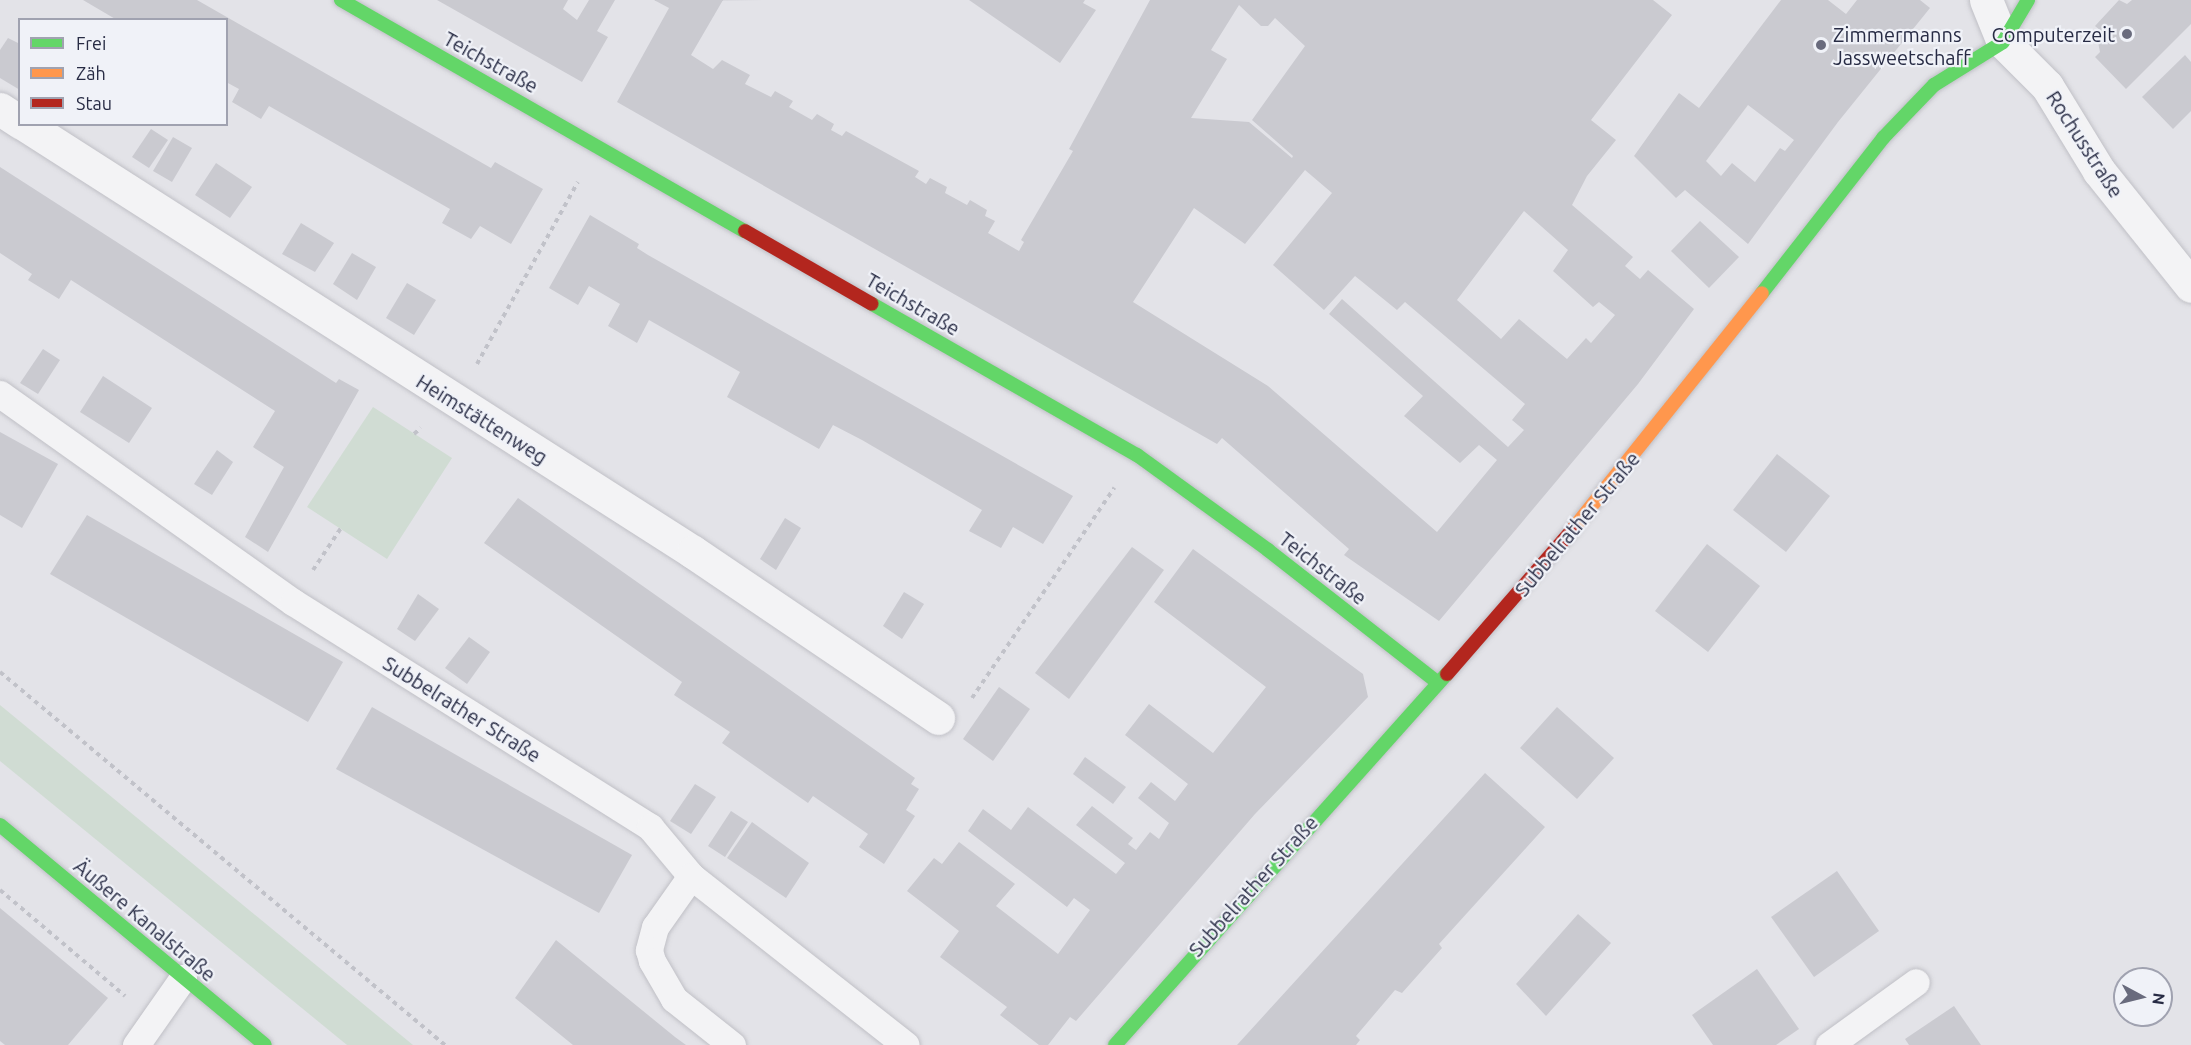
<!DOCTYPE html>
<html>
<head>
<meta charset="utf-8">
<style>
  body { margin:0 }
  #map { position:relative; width:2191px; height:1045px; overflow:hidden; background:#e3e3e8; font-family:Ubuntu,sans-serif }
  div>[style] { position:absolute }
  .green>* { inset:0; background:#d0dcd3 }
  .building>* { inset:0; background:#cacad0 }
  .path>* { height:4px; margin-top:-2px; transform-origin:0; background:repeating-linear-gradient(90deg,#c1c2c9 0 4.5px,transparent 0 9px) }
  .roads { filter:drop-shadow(0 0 2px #c0c0c6) drop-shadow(0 0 2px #c0c0c6) }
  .lane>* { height:27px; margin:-13.5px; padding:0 13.5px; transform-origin:13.5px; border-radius:13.5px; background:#f3f3f5 }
  .street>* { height:33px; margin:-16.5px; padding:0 16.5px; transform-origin:16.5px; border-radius:16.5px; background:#f3f3f5 }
  .fast>* { height:14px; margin:-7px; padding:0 7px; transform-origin:7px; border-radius:7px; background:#63d668 }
  .slow>* { height:14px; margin:-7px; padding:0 7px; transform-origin:7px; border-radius:7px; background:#ff974d }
  .jam>* { height:14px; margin:-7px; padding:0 7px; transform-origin:7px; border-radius:7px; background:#b3261e }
  .dots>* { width:16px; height:16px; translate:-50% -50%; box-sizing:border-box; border:3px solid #f0f2f8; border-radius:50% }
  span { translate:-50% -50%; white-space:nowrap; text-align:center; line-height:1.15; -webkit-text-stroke:4.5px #f0f2f8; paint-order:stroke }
  .poi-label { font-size:20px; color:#272b44 }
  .left { translate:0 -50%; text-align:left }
  .right { translate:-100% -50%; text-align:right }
  .street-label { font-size:20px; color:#272b44 }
  .legend { position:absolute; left:18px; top:18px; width:210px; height:108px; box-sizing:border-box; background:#f0f2f8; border:2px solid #a0a2b0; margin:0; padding:8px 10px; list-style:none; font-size:18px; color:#272b44 }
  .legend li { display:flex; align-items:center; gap:12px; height:30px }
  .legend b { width:30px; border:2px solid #a0a2b0 }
  .north { position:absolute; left:2113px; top:967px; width:60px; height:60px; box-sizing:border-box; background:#f0f2f8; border:2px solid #a0a2b0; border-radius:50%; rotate:97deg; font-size:16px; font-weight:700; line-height:24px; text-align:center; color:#272b44 }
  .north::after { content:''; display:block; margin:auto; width:21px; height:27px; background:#696b7d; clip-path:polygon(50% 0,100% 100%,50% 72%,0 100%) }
</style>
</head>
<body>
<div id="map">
  <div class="green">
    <i style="clip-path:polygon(373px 407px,452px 458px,387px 559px,307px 507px)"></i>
    <i style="clip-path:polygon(0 705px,413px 1045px,347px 1045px,0 761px)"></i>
  </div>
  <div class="building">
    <i style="clip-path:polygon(83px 0,197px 0,491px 168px,495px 162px,543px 189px,511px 244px,480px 226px,471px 239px,442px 223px,450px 209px,269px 106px,261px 119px,232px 102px,239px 89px,226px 82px,226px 20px,117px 20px)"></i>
    <i style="clip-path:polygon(437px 0,568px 0,563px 9px,577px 20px,589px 0,615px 0,597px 31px,608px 37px,582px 82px)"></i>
    <i style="clip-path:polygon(evenodd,654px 0,723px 0,691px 55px,713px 69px,722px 60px,750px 75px,745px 84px,771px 97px,775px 91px,793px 101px,789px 107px,812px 120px,817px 114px,834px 124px,831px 130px,842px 136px,846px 131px,919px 171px,915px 177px,926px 184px,930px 178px,947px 187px,945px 193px,967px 205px,970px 200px,987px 210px,985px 216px,995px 221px,988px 233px,1019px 251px,1024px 242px,1021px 240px,1073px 151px,1069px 149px,1150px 0,1653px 0,1672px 15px,1591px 120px,1616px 140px,1587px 176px,1572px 205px,1633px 257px,1625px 266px,1640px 279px,1648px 270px,1694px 309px,1638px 384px,1439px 621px,1344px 555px,1349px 549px,1222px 438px,1217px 444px,617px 102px,669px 8px,654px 0,1239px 5px,1261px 26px,1268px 26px,1275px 18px,1305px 46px,1252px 120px,1293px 156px,1292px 158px,1249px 122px,1191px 118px,1227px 59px,1211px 50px,1239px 5px,654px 0,1305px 170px,1332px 193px,1273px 265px,1324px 310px,1355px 276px,1397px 310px,1405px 302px,1525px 404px,1512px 420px,1524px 430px,1508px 447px,1342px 299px,1329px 314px,1423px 396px,1404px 416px,1460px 463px,1479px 445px,1497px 460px,1437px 532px,1268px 386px,1133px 302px,1194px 208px,1245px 244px,1305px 170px,654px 0,1524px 211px,1568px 250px,1553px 271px,1593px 307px,1599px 302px,1615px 315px,1591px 343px,1586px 338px,1567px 359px,1519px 319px,1501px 339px,1457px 300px,1524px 211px)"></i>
    <i style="clip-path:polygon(969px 0,1085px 0,1083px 3px,1096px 10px,1060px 63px)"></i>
    <i style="clip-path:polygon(evenodd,1781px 0,1828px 0,1846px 14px,1857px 0,1920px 0,1930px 8px,1838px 122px,1748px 244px,1685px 190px,1676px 198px,1634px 156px,1679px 93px,1699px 108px,1781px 0,1748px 105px,1794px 140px,1785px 151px,1780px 148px,1755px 182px,1732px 163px,1721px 176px,1706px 161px,1748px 105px)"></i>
    <i style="clip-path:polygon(2119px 0,2127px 4px,2132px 0,2191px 0,2191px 24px,2126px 89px,2095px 57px,2100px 52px,2097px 37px,2101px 31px,2095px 26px)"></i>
    <i style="clip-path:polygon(8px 38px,20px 44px,20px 90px,0 78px,0 50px)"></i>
    <i style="clip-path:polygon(2185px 55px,2191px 62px,2191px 111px,2173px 129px,2142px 97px)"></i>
    <i style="clip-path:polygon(151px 129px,168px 140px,149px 168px,132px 157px)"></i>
    <i style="clip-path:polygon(173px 137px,192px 148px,172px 182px,153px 171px)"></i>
    <i style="clip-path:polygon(216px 163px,252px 187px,230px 218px,195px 195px)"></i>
    <i style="clip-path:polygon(0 167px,336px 383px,339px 379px,359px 390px,268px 552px,245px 537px,284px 467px,253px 447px,275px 411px,71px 280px,59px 299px,28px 280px,32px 274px,0 253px)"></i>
    <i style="clip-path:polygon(590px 215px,639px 244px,637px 248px,648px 255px,1073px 496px,1043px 544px,1013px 527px,1001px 548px,969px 531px,982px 510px,862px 440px,833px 425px,819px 449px,727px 397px,740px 372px,649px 320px,637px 343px,608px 326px,620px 304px,589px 286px,578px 305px,549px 288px)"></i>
    <i style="clip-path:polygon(1700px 221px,1739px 257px,1709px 288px,1671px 251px)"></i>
    <i style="clip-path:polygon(301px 223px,334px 243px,315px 272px,282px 254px)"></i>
    <i style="clip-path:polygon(352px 253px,376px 267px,357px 300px,333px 284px)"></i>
    <i style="clip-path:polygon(407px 283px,436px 300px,414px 335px,386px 318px)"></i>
    <i style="clip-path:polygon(43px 349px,60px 360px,38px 394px,20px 383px)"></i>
    <i style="clip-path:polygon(103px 376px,152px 408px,129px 443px,80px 412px)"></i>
    <i style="clip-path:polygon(0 432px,58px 464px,22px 528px,0 515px)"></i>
    <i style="clip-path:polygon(217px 450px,233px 462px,212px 495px,194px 484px)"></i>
    <i style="clip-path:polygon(1777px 454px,1830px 496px,1786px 552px,1733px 510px)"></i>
    <i style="clip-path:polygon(518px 498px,915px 778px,911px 784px,919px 789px,906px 810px,915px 816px,884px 864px,859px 847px,868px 834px,813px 796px,808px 803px,722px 743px,730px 732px,674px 695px,682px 682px,484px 543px)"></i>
    <i style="clip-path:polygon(87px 515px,343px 662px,308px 722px,50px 574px)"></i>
    <i style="clip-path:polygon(785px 518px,801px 528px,776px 570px,760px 559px)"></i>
    <i style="clip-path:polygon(1707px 544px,1760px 586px,1708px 652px,1655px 611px)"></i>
    <i style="clip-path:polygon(1132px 547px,1164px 570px,1069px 699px,1035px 673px)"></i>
    <i style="clip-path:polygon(1193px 549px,1363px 674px,1368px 697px,1255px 814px,1076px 1021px,1070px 1017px,1048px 1045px,1039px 1045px,1000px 1015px,1007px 1007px,940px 957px,959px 931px,907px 891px,934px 858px,942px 864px,959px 842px,1015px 884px,996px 906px,1058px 954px,1090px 910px,1074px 898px,1067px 907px,968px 831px,983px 809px,1011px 830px,1028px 807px,1116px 874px,1125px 863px,1076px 825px,1092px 806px,1133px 838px,1128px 844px,1136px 850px,1150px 832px,1159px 839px,1169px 823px,1138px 798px,1151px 782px,1175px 801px,1188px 784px,1125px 735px,1149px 704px,1213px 753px,1266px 687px,1154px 602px)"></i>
    <i style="clip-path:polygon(904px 592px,924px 604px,902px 639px,883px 626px)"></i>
    <i style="clip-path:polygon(418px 594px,439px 609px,415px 641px,397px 629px)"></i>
    <i style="clip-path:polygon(469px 637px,490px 652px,467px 684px,445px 668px)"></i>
    <i style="clip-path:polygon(999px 687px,1030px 709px,993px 761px,963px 739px)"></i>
    <i style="clip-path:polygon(372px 707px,632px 855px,599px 913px,336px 769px)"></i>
    <i style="clip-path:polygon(1557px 707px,1614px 758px,1577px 799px,1520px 748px)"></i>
    <i style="clip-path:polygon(1085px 757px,1126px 787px,1113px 804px,1073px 774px)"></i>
    <i style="clip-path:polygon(1485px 773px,1545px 827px,1439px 944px,1442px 948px,1402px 993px,1395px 990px,1356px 1036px,1360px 1040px,1356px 1045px,1237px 1045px)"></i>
    <i style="clip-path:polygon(695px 784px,716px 797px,691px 834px,670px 821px)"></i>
    <i style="clip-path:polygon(731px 811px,748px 822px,725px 857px,708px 846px)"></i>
    <i style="clip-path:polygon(752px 822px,809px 863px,786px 898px,727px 858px)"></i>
    <i style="clip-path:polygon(1837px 871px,1879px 931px,1814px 977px,1771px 917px)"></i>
    <i style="clip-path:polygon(0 908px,108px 998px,68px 1045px,5px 1045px,0 1041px)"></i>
    <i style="clip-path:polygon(1578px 914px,1611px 943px,1546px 1016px,1516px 984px)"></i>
    <i style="clip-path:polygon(556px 940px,675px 1037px,686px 1045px,573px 1045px,515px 998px)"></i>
    <i style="clip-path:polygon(1757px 969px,1799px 1029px,1776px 1045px,1713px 1045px,1692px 1015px)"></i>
    <i style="clip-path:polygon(1954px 1006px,1981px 1045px,1909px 1045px,1905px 1039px)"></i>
  </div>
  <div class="path">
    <i style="left:477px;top:364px;width:208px;rotate:-61deg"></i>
    <i style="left:414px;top:434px;width:9px;rotate:-41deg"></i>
    <i style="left:313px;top:570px;width:50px;rotate:-56.3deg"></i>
    <i style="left:0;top:672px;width:581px;rotate:39.97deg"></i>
    <i style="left:972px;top:698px;width:254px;rotate:-55.9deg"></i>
    <i style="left:0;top:890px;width:164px;rotate:40.3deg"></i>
  </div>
  <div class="roads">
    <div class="lane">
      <i style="left:0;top:394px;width:359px;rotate:35.4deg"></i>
      <i style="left:293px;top:602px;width:422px;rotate:32.2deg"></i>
      <i style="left:650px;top:827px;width:64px;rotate:50.1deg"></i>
      <i style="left:691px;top:876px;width:273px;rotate:38.2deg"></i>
      <i style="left:691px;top:876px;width:62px;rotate:125.2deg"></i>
      <i style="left:655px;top:927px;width:24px;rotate:105deg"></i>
      <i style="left:649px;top:950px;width:11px;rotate:75deg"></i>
      <i style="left:652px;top:961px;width:44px;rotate:59.9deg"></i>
      <i style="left:674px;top:999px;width:74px;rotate:38.4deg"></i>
      <i style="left:136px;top:1045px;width:82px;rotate:-55deg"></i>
      <i style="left:1829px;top:1045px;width:107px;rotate:-35.9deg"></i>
    </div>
    <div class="street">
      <i style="left:1986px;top:0;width:45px;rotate:68deg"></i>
      <i style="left:2003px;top:42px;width:62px;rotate:45deg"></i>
      <i style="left:2047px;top:86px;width:100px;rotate:58.5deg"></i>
      <i style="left:2099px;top:171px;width:147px;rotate:51.3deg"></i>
      <i style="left:0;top:109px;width:24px;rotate:33deg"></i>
      <i style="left:24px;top:124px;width:794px;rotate:32.61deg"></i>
      <i style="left:693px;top:552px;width:296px;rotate:34.1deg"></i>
    </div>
    <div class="fast">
      <i style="left:341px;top:0;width:465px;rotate:29.8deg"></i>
      <i style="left:1762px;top:293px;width:197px;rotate:-52deg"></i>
      <i style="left:1883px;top:138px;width:74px;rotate:-46.1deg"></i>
      <i style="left:1934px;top:85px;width:81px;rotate:-31.9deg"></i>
      <i style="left:2003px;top:42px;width:49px;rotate:-59.2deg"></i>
      <i style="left:872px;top:304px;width:305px;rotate:29.7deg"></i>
      <i style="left:1137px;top:455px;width:162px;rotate:35.9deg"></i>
      <i style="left:1268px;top:550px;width:216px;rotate:38deg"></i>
      <i style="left:0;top:825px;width:344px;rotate:39.7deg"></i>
      <i style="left:1115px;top:1045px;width:498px;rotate:-48.2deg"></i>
    </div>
    <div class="slow">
      <i style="left:1573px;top:529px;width:302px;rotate:-51.3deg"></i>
    </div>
    <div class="jam">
      <i style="left:745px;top:231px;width:146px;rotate:29.9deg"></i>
      <i style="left:1447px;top:674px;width:192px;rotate:-49deg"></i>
    </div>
  </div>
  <div class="dots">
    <i style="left:2127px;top:34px;background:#696b7d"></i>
    <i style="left:1821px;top:45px;background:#696b7d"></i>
  </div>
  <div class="poi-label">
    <span class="left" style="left:1833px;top:46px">Zimmermanns<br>Jassweetschaff</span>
    <span class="right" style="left:2115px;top:34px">Computerzeit</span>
  </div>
  <div class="street-label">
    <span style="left:491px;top:62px;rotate:29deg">Teichstraße</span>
    <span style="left:2085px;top:144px;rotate:57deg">Rochusstraße</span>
    <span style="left:913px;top:304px;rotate:30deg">Teichstraße</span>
    <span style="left:482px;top:419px;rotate:32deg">Heimstättenweg</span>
    <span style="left:1577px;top:524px;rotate:-50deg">Subbelrather Straße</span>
    <span style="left:1323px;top:568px;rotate:38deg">Teichstraße</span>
    <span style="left:462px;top:709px;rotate:32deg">Subbelrather Straße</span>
    <span style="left:1253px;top:886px;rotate:-48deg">Subbelrather Straße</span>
    <span style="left:145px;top:920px;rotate:40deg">Äußere Kanalstraße</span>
  </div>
  <ul class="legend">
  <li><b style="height:8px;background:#63d668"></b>Frei</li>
  <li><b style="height:8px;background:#ff974d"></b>Zäh</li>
  <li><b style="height:8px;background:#b3261e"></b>Stau</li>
  </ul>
  <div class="north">N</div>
</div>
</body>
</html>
